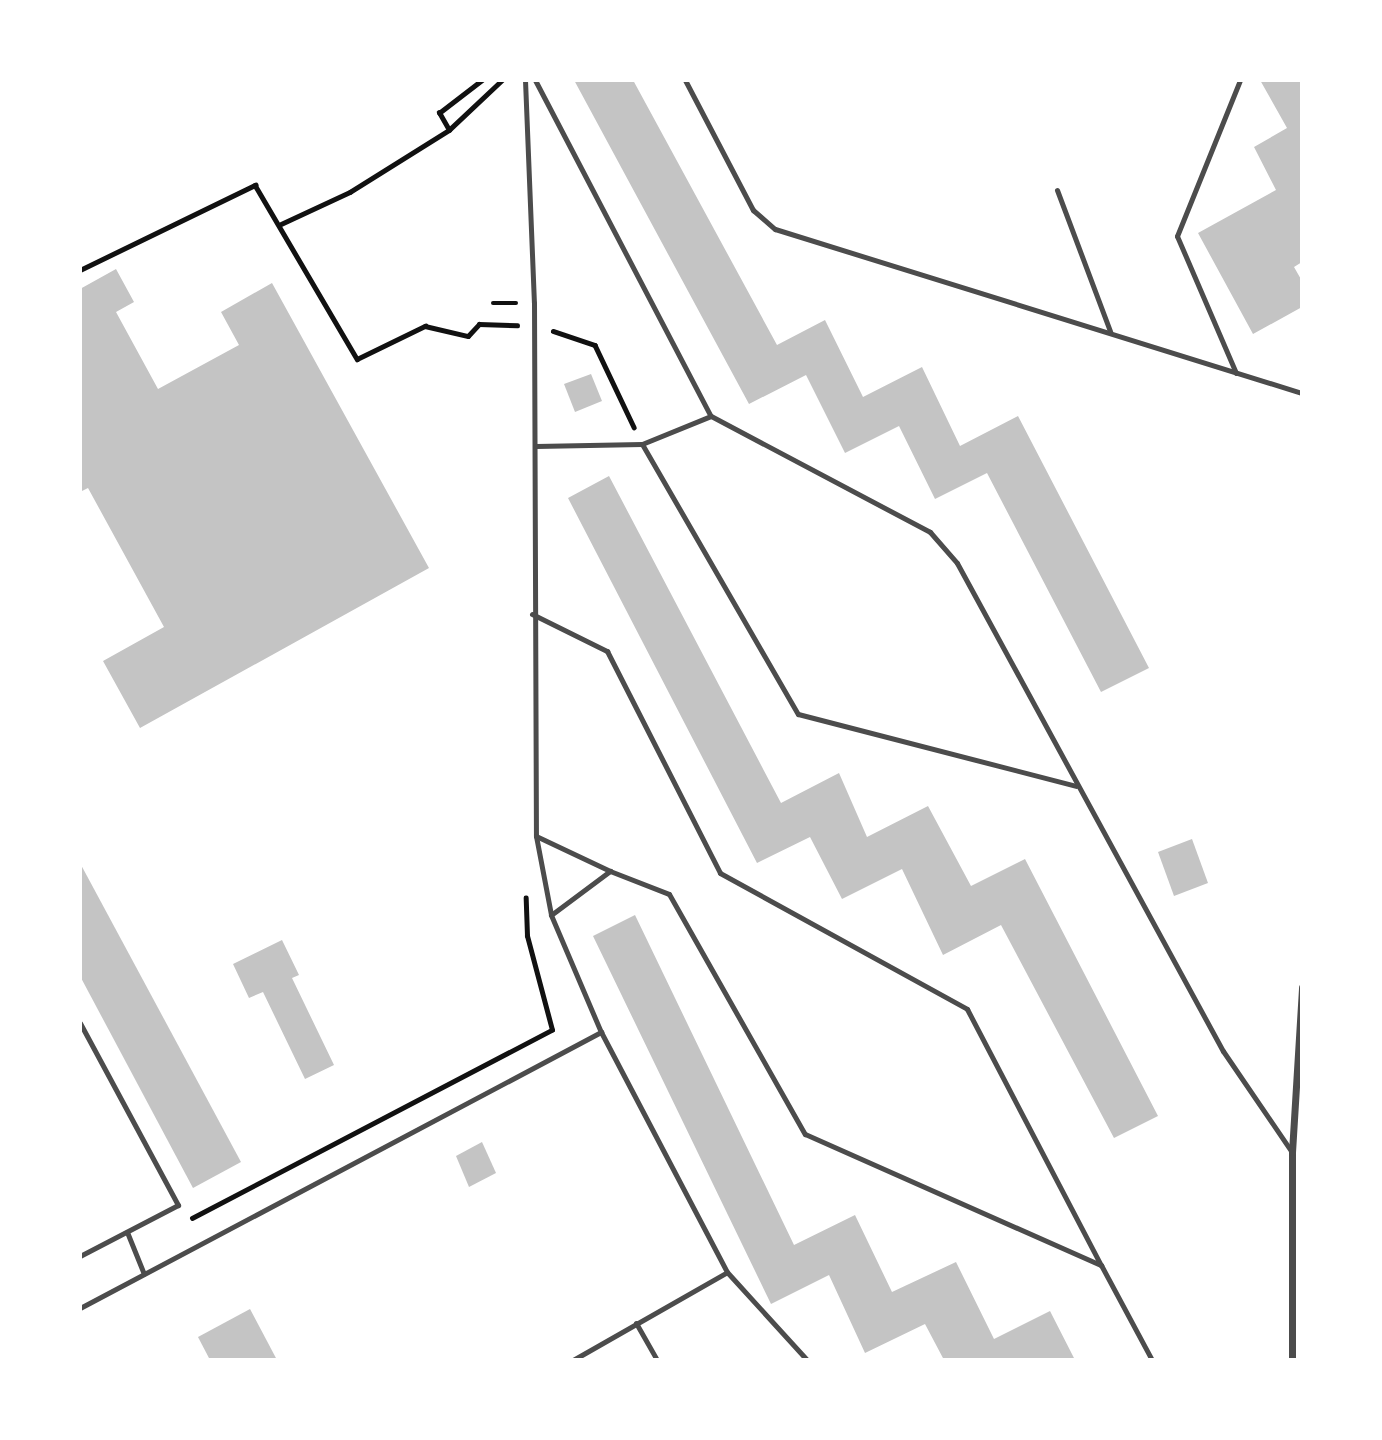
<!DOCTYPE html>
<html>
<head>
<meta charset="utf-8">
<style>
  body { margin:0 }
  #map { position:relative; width:1382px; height:1440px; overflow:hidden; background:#fff; font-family:"Noto Sans",sans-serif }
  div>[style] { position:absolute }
  .building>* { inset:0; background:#c4c4c4 }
  .path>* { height:4.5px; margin:-2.25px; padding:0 2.25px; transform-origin:2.25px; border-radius:2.25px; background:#111 }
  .service>* { height:5px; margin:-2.5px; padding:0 2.5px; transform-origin:2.5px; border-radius:2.5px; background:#4c4c4c }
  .minor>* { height:7px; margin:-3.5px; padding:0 3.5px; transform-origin:3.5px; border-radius:3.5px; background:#4c4c4c }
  span { translate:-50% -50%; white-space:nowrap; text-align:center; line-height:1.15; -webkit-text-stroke:5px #fff; paint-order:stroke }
  .frame { position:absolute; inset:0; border:82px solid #fff; pointer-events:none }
</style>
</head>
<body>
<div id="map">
  <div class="building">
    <i style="clip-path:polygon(574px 80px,633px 80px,777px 345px,825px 320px,863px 397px,922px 367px,960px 446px,1018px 416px,1149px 668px,1101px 692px,987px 473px,935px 499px,899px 426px,845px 453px,806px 375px,749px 404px)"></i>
    <i style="clip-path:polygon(1260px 80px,1302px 80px,1302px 262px,1294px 267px,1302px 281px,1302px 307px,1253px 334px,1198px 233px,1276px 190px,1254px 147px,1287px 128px)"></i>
    <i style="clip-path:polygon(116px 269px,134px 302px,116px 312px,158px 389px,239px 345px,221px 312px,272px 283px,429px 568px,140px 728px,103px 661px,164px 627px,88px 488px,80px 492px,80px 289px)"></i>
    <i style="clip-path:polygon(591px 374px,602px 401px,575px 412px,564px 384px)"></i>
    <i style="clip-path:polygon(609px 476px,781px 803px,839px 773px,867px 837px,928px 806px,971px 886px,1025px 859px,1158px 1116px,1114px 1138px,1001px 925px,943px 955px,902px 869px,842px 899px,810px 837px,757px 863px,568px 498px)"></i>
    <i style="clip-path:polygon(1192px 839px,1208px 883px,1174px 896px,1158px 852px)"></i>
    <i style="clip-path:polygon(80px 863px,241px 1162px,193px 1188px,80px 976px)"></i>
    <i style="clip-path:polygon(635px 915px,794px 1245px,855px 1215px,892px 1292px,956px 1262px,994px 1339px,1050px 1311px,1075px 1360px,944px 1360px,925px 1324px,865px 1353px,829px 1275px,771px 1304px,593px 936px)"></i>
    <i style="clip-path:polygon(282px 940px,299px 975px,292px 978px,334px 1065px,305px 1079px,263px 992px,249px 998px,233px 964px)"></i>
    <i style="clip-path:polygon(482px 1142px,496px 1173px,469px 1187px,456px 1156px)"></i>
    <i style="clip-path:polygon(250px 1309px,277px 1360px,210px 1360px,198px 1337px)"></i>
  </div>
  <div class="path">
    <i style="left:449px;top:130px;width:73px;rotate:-43.3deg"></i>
    <i style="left:281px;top:224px;width:76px;rotate:-24.9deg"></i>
    <i style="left:350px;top:192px;width:117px;rotate:-32.1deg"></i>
    <i style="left:449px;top:130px;width:20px;rotate:-120deg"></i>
    <i style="left:439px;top:113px;width:54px;rotate:-37.5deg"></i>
    <i style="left:80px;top:270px;width:195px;rotate:-25.9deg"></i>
    <i style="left:255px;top:185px;width:202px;rotate:59.6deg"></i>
    <i style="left:357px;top:359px;width:76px;rotate:-25.9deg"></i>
    <i style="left:425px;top:326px;width:44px;rotate:13.1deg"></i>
    <i style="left:468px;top:336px;width:16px;rotate:-47deg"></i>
    <i style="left:479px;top:324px;width:38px;rotate:2deg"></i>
    <i style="left:493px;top:303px;width:23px"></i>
    <i style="left:553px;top:331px;width:44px;rotate:18.4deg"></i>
    <i style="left:595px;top:345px;width:91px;rotate:64.6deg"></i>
    <i style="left:192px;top:1218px;width:406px;rotate:-27.6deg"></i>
    <i style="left:552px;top:1030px;width:97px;rotate:-104.9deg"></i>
    <i style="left:527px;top:936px;width:38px;rotate:-92deg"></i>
  </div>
  <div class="service">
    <i style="left:525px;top:80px;width:223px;rotate:87.7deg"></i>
    <i style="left:534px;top:303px;width:533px;rotate:89.79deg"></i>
    <i style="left:536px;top:836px;width:80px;rotate:79.2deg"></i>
    <i style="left:551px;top:915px;width:127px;rotate:66.9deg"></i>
    <i style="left:601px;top:1032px;width:271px;rotate:62.3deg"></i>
    <i style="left:727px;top:1272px;width:119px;rotate:47.7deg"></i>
    <i style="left:535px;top:80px;width:379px;rotate:62.4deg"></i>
    <i style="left:685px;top:80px;width:147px;rotate:62.4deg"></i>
    <i style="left:753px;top:210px;width:29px;rotate:41deg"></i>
    <i style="left:775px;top:229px;width:552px;rotate:17.29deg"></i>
    <i style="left:1057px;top:190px;width:151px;rotate:69.4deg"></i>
    <i style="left:1236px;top:373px;width:149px;rotate:-113.3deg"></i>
    <i style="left:1177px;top:236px;width:168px;rotate:-68deg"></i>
    <i style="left:642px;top:444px;width:312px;rotate:60deg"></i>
    <i style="left:798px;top:714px;width:287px;rotate:14.5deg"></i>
    <i style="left:536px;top:446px;width:106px;rotate:-1.1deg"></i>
    <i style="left:642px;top:444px;width:74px;rotate:-22.1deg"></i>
    <i style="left:711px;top:416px;width:248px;rotate:27.9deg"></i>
    <i style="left:930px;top:532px;width:41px;rotate:48.9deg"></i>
    <i style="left:957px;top:563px;width:556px;rotate:61.41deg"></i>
    <i style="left:1223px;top:1051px;width:122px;rotate:55.7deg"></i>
    <i style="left:532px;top:614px;width:84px;rotate:26.3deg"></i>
    <i style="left:607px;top:651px;width:249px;rotate:63deg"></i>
    <i style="left:720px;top:873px;width:282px;rotate:28.8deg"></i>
    <i style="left:967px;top:1009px;width:289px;rotate:62.4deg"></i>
    <i style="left:536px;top:836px;width:82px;rotate:25.3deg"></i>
    <i style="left:551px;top:915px;width:74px;rotate:-36.7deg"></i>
    <i style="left:610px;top:871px;width:63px;rotate:21.3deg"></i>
    <i style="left:669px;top:894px;width:276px;rotate:60.5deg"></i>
    <i style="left:805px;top:1134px;width:324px;rotate:23.9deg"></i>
    <i style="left:1101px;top:1265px;width:108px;rotate:61.8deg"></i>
    <i style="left:80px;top:1023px;width:207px;rotate:61.7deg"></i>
    <i style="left:178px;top:1205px;width:110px;rotate:152.5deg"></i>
    <i style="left:127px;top:1232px;width:45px;rotate:68deg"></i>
    <i style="left:80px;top:1308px;width:590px;rotate:-27.91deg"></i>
    <i style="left:636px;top:1323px;width:43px;rotate:60.4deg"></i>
    <i style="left:573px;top:1360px;width:177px;rotate:-29.7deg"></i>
  </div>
  <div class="minor">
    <i style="left:1292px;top:1360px;width:208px;rotate:-90deg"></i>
    <i style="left:1292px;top:1152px;width:165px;rotate:-86.5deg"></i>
  </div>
  <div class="frame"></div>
</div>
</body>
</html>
